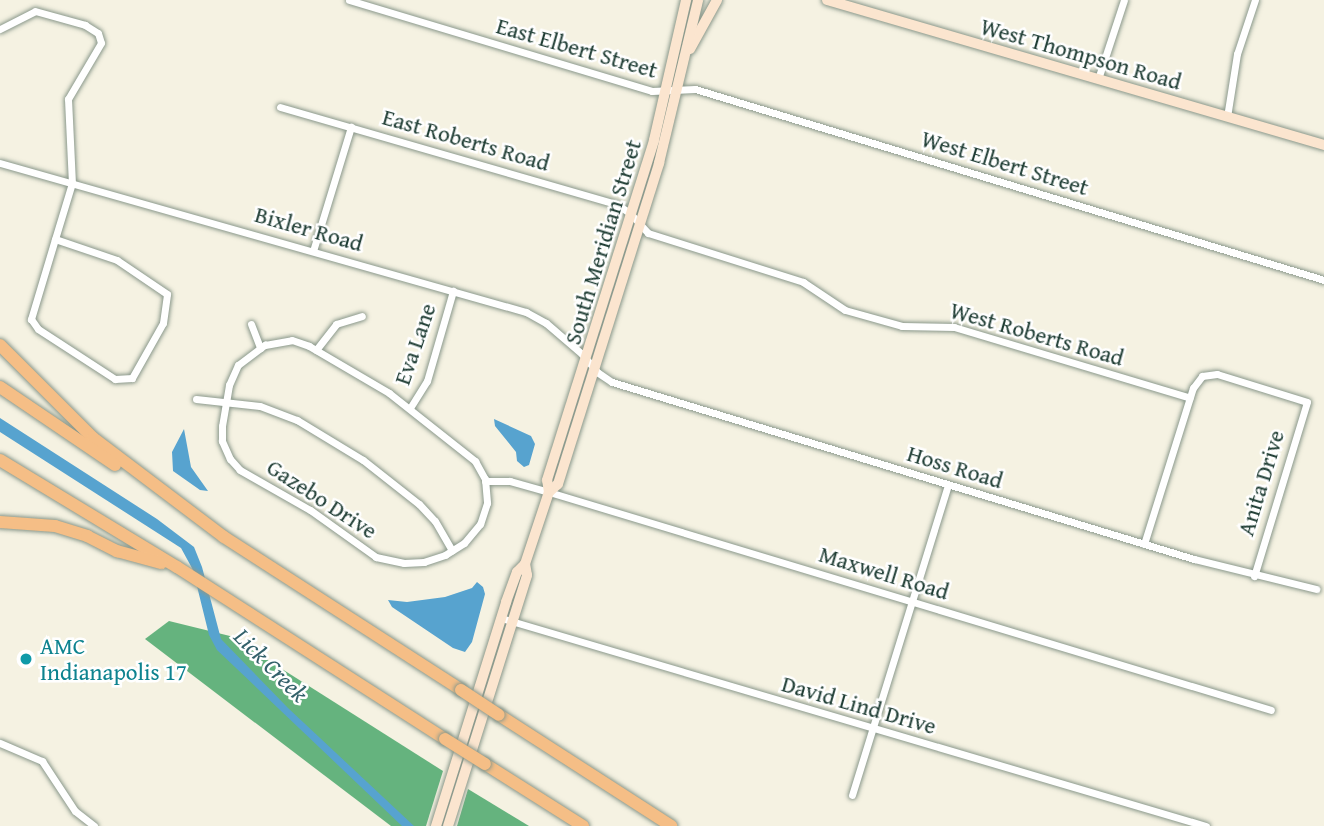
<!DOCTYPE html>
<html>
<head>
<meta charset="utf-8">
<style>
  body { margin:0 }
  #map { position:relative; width:1324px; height:826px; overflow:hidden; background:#f5f2e2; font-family:"Gentium Book Plus",serif }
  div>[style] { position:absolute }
  .forest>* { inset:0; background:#65b37e }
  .water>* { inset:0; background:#57a3cf }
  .roads { filter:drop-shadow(0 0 2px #8a988b) drop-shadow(0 0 2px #8a988b) }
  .street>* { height:7px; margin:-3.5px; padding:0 3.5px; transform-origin:3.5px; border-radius:3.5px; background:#fff }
  .secondary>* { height:10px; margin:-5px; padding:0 5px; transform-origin:5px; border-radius:5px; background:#fbe5cf }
  .highway>* { height:12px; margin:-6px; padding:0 6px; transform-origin:6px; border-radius:6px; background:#f5be86 }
  .bridges { filter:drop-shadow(0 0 2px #8a988b) drop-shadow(0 0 2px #8a988b) }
  .highway-bridge>* { height:12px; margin:-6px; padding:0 6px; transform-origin:6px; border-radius:6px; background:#f5be86 }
  .dots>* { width:19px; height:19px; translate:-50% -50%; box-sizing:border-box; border:4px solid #fff; border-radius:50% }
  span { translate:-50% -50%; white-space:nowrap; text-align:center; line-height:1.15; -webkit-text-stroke:5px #fff; paint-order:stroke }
  .street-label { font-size:23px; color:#1f3d34 }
  .culture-label { font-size:23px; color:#0d838f }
  .left { translate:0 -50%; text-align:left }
  .water-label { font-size:24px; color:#33616a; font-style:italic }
</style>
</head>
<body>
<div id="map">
  <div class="forest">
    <i style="clip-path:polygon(169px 621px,230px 636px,443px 771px,426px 826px,391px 826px,145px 639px)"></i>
    <i style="clip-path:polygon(468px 789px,529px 826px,457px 826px)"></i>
  </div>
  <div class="water">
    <i style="clip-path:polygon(0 418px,157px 519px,194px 547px,202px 567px,221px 639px,288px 708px,414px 826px,402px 826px,217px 650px,209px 635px,193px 570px,181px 548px,0 432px)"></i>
    <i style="clip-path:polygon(494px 419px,531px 436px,535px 444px,529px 465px,524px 467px,517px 461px,516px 452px,495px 426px)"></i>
    <i style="clip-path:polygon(184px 429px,191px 467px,208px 491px,200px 490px,173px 471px,172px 452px)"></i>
    <i style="clip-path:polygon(477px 582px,483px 587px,485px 594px,472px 642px,465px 652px,453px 648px,392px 607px,388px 600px,407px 602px,445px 597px,472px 588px)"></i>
  </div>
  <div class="roads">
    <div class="street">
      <i style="left:349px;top:0;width:316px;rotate:16.7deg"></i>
      <i style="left:652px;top:91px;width:43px;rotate:-2.7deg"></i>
      <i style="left:695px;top:89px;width:657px;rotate:16.89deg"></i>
      <i style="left:0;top:29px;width:39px;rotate:-27deg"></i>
      <i style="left:35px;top:11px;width:52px;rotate:15.6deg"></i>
      <i style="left:85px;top:25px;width:15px;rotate:32deg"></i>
      <i style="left:98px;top:33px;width:10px;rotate:73deg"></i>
      <i style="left:101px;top:43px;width:65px;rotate:120.5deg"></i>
      <i style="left:68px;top:99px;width:84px;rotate:87.3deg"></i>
      <i style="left:72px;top:183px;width:59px;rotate:106.9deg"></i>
      <i style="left:55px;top:239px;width:84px;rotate:106.7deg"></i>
      <i style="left:31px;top:319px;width:12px;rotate:55deg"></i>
      <i style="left:38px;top:329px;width:92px;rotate:33deg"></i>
      <i style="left:115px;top:379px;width:17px;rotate:-3deg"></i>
      <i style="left:132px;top:378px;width:63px;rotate:-60.6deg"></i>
      <i style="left:163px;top:323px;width:29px;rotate:-82deg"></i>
      <i style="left:167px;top:294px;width:60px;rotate:-145.8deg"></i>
      <i style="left:117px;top:260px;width:65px;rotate:-161.3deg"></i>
      <i style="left:1098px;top:79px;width:83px;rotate:-71.8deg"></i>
      <i style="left:280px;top:107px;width:350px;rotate:16.1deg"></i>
      <i style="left:616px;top:204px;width:17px;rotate:33deg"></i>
      <i style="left:630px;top:213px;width:27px;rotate:48deg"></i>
      <i style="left:648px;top:233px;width:163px;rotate:17.5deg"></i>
      <i style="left:803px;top:282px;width:50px;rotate:33.7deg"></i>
      <i style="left:845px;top:310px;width:59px;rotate:15.7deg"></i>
      <i style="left:902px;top:326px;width:52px;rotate:1.1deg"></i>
      <i style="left:954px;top:327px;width:246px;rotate:16.7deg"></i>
      <i style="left:1227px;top:117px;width:64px;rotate:-81deg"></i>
      <i style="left:1237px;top:54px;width:57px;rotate:-71.6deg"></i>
      <i style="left:0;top:163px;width:547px;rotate:15.82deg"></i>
      <i style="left:526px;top:312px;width:23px;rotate:29deg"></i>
      <i style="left:546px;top:323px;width:48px;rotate:40.7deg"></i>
      <i style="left:582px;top:354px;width:23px;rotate:50deg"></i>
      <i style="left:597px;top:372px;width:18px;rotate:34deg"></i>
      <i style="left:612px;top:382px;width:608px;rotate:16.92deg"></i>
      <i style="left:1194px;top:559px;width:126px;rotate:13.8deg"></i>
      <i style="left:313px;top:251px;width:130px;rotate:-73deg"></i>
      <i style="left:251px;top:324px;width:26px;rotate:69deg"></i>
      <i style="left:292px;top:340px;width:18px;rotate:19deg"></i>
      <i style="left:309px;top:346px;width:93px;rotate:30.4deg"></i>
      <i style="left:389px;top:393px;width:110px;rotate:38.3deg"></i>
      <i style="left:475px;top:461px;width:21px;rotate:61deg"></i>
      <i style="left:485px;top:479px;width:24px;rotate:85deg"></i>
      <i style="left:487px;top:503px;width:22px;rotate:108deg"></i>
      <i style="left:480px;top:524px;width:25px;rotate:130deg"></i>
      <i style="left:464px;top:543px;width:22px;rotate:148deg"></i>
      <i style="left:445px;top:555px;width:22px;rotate:162deg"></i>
      <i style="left:424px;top:562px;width:20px;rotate:177deg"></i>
      <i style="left:404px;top:563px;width:29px;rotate:-168deg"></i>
      <i style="left:376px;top:557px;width:81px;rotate:-144.5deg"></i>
      <i style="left:310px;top:510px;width:81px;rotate:-150.3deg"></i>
      <i style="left:240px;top:470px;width:15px;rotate:-132deg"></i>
      <i style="left:230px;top:459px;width:20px;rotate:-114deg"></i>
      <i style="left:222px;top:441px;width:15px;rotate:-90deg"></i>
      <i style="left:222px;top:426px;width:42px;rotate:-80.3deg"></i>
      <i style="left:229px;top:385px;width:22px;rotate:-66deg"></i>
      <i style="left:238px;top:365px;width:34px;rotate:-37deg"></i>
      <i style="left:265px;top:345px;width:27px;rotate:-10deg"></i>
      <i style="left:316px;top:350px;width:33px;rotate:-52deg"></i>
      <i style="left:336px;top:324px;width:27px;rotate:-17deg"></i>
      <i style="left:196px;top:399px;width:64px;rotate:6.2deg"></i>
      <i style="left:260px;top:406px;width:40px;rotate:21deg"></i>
      <i style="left:297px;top:420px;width:77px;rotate:31.2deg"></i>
      <i style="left:363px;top:460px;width:71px;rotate:38.2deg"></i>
      <i style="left:419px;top:504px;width:23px;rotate:47deg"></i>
      <i style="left:435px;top:521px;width:34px;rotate:60deg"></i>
      <i style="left:410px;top:408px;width:32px;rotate:-58deg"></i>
      <i style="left:427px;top:381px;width:94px;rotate:-73.9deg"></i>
      <i style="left:485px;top:481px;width:25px"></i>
      <i style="left:510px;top:481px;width:41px;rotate:15.8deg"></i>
      <i style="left:549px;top:492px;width:754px;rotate:16.8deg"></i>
      <i style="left:1144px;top:544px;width:164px;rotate:-72.6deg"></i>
      <i style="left:1193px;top:388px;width:15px;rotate:-53deg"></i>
      <i style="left:1202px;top:376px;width:15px;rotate:-8deg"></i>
      <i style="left:1217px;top:374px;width:94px;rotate:17.3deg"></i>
      <i style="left:1307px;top:402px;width:182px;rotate:106.9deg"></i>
      <i style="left:501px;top:618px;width:735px;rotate:16.44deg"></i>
      <i style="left:0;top:743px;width:46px;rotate:23.2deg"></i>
      <i style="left:42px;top:761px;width:60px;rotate:56.6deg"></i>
      <i style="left:75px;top:811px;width:24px;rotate:38deg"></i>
      <i style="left:852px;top:795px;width:325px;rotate:-72.8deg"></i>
    </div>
    <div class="secondary">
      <i style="left:827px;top:0;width:518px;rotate:16.26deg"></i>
      <i style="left:690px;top:49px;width:56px;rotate:-61.1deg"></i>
      <i style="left:549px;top:492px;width:12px;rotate:-42deg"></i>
      <i style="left:558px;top:484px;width:337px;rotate:-72.5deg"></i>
      <i style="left:659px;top:163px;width:168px;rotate:-76.5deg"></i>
      <i style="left:436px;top:826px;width:235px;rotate:-72.6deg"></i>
      <i style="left:506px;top:602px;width:32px;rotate:-70deg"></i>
      <i style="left:517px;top:572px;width:11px;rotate:-45deg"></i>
      <i style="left:525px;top:564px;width:76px;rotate:-71.6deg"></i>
      <i style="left:549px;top:492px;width:12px;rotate:-99deg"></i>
      <i style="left:547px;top:480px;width:356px;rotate:-72.5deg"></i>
      <i style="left:654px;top:140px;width:144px;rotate:-77.1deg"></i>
      <i style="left:448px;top:826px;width:263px;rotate:-72.5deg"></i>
      <i style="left:527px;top:575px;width:11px;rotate:-100deg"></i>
    </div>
    <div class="highway">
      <i style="left:0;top:345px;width:132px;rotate:45deg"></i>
      <i style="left:93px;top:438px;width:164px;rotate:37.1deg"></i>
      <i style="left:224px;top:537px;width:282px;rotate:32.8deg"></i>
      <i style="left:0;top:387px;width:139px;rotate:34.1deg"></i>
      <i style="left:0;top:460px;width:207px;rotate:31.2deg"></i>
      <i style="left:177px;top:567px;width:318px;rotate:32.7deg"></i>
      <i style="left:0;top:522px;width:55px;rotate:4.2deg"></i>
      <i style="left:55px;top:526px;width:34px;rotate:17deg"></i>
      <i style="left:87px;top:536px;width:34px;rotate:27deg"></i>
      <i style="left:117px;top:551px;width:46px;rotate:15.3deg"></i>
      <i style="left:499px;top:715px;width:205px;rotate:32.8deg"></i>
      <i style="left:485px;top:764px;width:116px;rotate:32.3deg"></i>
    </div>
  </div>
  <div class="bridges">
    <div class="highway-bridge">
      <i style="left:461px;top:690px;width:45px;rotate:33.3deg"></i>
      <i style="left:445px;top:739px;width:47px;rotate:32deg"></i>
    </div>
  </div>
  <div class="dots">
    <i style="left:26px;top:659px;background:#0f9aa8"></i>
  </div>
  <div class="street-label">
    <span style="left:577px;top:48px;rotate:16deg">East Elbert Street</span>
    <span style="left:1081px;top:54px;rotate:16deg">West Thompson Road</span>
    <span style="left:466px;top:140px;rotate:16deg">East Roberts Road</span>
    <span style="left:1005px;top:163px;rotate:17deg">West Elbert Street</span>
    <span style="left:309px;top:229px;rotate:16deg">Bixler Road</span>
    <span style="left:603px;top:242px;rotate:-73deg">South Meridian Street</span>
    <span style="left:1037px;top:334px;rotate:16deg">West Roberts Road</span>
    <span style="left:415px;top:344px;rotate:-71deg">Eva Lane</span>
    <span style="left:955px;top:467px;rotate:17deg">Hoss Road</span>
    <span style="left:1261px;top:483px;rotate:-73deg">Anita Drive</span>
    <span style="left:322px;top:499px;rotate:33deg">Gazebo Drive</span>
    <span style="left:884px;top:573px;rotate:17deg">Maxwell Road</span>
    <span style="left:859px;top:705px;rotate:16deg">David Lind Drive</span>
  </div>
  <div class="culture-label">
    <span class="left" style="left:40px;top:659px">AMC<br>Indianapolis 17</span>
  </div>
  <div class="water-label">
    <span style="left:271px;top:665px;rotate:45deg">Lick Creek</span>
  </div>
</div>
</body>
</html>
